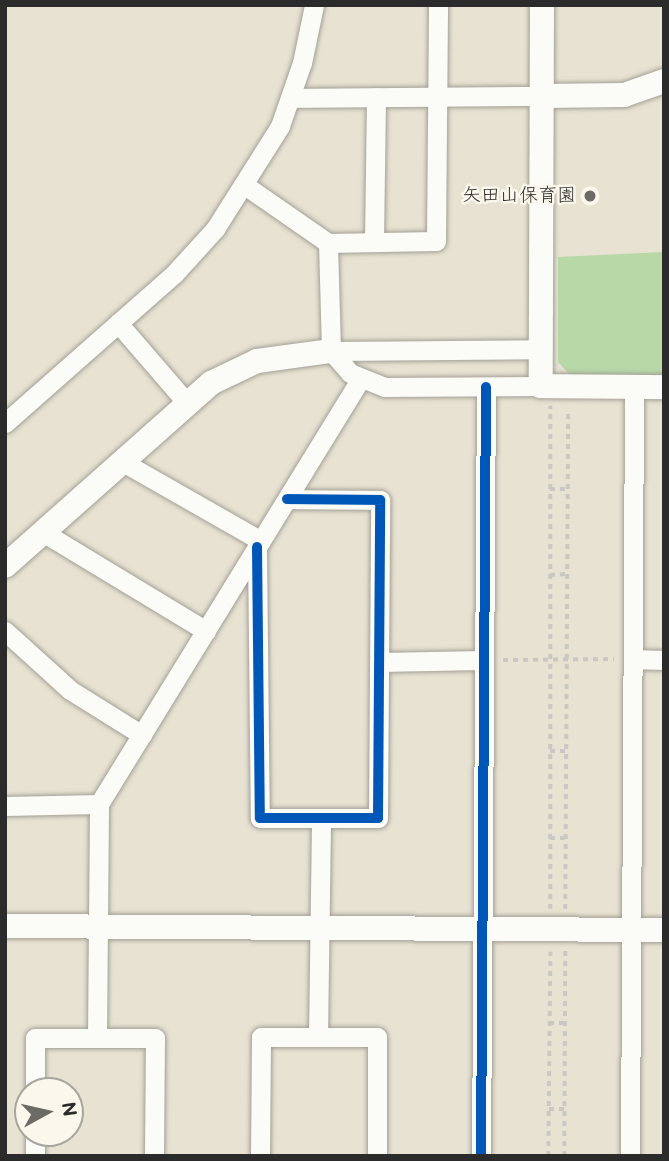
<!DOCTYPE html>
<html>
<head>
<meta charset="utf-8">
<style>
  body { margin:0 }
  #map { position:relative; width:669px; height:1161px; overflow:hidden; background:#e7e2d1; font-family:"Balsamiq Sans","Klee One",sans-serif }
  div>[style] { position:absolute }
  .green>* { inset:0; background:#b8d8a8 }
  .path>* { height:3.5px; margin-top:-1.75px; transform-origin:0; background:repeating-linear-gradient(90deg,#c9c8c4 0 5px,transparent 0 10px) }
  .roads { filter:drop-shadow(0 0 2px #a3a097) drop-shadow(0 0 2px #a3a097) }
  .minor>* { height:19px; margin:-9.5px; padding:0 9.5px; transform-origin:9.5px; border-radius:9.5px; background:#fbfbf8 }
  .tertiary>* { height:24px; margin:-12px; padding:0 12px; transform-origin:12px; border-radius:12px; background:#fbfbf8 }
  .cycleway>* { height:10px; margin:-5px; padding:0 5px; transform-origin:5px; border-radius:5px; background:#0057b8 }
  .dots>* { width:19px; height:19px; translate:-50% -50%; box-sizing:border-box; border:4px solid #fbf7ec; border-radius:50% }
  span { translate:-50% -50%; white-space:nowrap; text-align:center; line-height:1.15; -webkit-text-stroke:5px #fbf7ec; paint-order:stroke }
  .poi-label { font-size:19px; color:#2b2b2b }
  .right { translate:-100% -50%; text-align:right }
  .frame { position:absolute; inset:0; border:7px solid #2b2b2b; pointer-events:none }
  .north { position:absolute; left:14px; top:1077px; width:70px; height:70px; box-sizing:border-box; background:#fbf7ec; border:2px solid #a8a59f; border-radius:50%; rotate:82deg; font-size:19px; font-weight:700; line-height:28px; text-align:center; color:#2b2b2b }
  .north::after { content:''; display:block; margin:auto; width:24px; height:32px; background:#6d6b65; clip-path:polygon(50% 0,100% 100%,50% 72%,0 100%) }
</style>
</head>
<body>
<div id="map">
  <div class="green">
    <i style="clip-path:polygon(664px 252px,664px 376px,571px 376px,558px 362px,558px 257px)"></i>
  </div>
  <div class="path">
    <i style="left:550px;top:489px;width:17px"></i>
    <i style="left:550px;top:575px;width:17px;rotate:-3deg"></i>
    <i style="left:503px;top:660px;width:111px;rotate:-0.5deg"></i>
    <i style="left:550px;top:751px;width:15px"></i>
    <i style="left:550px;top:838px;width:15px"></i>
    <i style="left:550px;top:909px;width:503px;rotate:-90deg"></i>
    <i style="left:565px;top:909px;width:500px;rotate:-89.66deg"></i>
    <i style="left:549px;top:1023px;width:15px"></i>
    <i style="left:549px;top:1109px;width:15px"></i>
    <i style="left:548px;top:1156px;width:204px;rotate:-89.4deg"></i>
    <i style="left:564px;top:1156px;width:205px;rotate:-89.7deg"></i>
  </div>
  <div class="roads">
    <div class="minor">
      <i style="left:290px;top:98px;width:252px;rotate:-0.5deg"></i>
      <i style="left:246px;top:186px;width:100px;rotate:34.8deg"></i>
      <i style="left:328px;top:243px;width:108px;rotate:-1.1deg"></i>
      <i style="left:436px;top:241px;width:236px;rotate:-89.5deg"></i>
      <i style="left:374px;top:242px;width:145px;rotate:-89.2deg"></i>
      <i style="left:328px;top:243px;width:108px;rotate:88.4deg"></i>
      <i style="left:331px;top:351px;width:29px;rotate:49deg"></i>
      <i style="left:350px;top:373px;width:37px;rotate:22deg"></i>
      <i style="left:384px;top:387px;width:157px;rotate:-0.4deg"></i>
      <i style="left:118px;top:323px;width:106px;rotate:49.2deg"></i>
      <i style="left:331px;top:351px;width:210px;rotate:-0.5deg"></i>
      <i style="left:5px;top:423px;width:225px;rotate:-41.4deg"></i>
      <i style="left:174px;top:274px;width:61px;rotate:-47.7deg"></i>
      <i style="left:215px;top:229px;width:122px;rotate:-57.7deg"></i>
      <i style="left:280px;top:126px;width:67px;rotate:-70.8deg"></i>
      <i style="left:302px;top:63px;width:59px;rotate:-78.3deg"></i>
      <i style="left:121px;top:461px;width:161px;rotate:29.7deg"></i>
      <i style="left:41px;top:531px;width:193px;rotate:31.2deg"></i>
      <i style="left:257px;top:547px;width:271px;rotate:89.4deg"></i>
      <i style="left:260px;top:818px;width:118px"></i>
      <i style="left:378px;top:818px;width:318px;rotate:-89.6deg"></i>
      <i style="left:380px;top:500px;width:93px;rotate:-179.4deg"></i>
      <i style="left:5px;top:631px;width:88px;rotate:42.2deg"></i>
      <i style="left:70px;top:690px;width:85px;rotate:32deg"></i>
      <i style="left:633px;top:659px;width:31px;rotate:2deg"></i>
      <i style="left:379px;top:662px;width:104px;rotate:-1.1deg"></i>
      <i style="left:5px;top:806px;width:94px;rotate:-1.2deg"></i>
      <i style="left:318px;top:1037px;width:219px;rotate:-89.2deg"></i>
      <i style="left:97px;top:1038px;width:234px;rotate:-89.5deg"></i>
      <i style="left:99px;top:804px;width:499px;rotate:-58.4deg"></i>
      <i style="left:35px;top:1091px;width:53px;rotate:-90deg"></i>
      <i style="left:35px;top:1038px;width:120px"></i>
      <i style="left:155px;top:1038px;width:118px;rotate:90.5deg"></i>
      <i style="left:35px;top:1156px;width:23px;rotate:-90deg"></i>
      <i style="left:260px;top:1156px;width:119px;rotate:-89.5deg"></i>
      <i style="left:261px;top:1037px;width:116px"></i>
      <i style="left:377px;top:1037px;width:119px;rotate:90deg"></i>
      <i style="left:481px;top:1156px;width:769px;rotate:-89.63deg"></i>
      <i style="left:630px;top:1156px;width:769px;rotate:-89.7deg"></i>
    </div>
    <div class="tertiary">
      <i style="left:542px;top:5px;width:381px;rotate:90.2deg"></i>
      <i style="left:541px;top:386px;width:123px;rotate:0.5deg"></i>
      <i style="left:542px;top:96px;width:82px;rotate:-0.7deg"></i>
      <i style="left:624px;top:95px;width:42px;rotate:-19.3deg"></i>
      <i style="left:5px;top:566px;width:276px;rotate:-41.6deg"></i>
      <i style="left:211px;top:383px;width:51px;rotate:-25.6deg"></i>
      <i style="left:257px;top:361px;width:75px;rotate:-7.7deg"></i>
      <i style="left:5px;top:926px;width:659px;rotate:0.35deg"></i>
    </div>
  </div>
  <div class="cycleway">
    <i style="left:257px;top:547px;width:271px;rotate:89.4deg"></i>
    <i style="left:260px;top:818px;width:118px"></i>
    <i style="left:378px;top:818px;width:318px;rotate:-89.6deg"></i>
    <i style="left:380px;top:500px;width:93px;rotate:-179.4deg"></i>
    <i style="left:481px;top:1156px;width:769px;rotate:-89.63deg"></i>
  </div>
  <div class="dots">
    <i style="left:590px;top:196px;background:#6d6b65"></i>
  </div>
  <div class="poi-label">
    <span class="right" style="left:576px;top:196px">矢田山保育園</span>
  </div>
  <div class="frame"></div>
  <div class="north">N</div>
</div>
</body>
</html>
